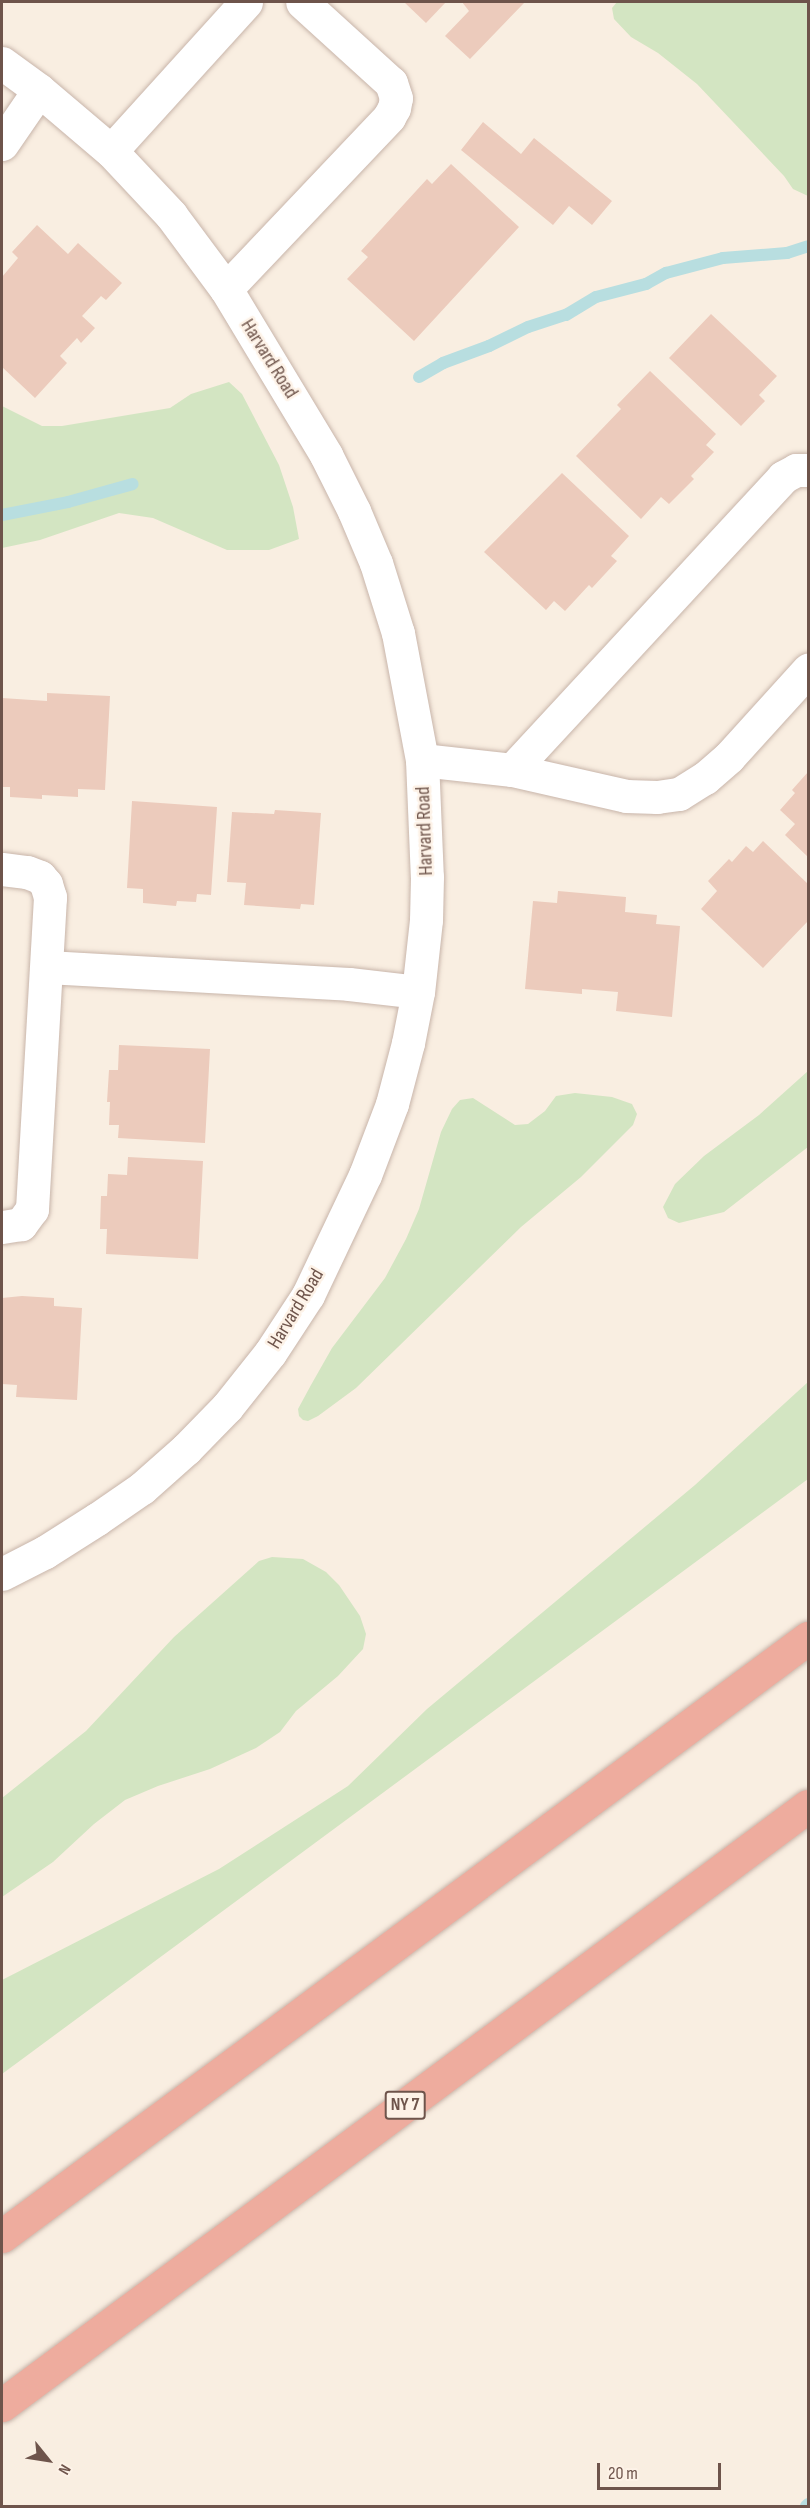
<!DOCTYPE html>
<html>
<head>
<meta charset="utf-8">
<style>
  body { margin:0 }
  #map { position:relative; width:810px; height:2508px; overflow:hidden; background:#f9eee1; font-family:"Sofia Sans Condensed",sans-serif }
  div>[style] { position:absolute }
  .green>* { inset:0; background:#d3e5c2 }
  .stream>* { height:12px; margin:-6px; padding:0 6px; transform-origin:6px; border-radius:6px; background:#b8dee0 }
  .building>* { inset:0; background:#eccbbc }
  .roads { filter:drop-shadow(0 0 2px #c8b5aa) drop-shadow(0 0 2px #c8b5aa) }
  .minor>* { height:33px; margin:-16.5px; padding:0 16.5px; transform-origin:16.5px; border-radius:16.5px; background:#fff }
  .highway>* { height:33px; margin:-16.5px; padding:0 16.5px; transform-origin:16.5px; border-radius:16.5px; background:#eeac9e }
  span { translate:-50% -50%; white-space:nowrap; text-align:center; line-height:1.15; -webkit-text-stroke:5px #fdf2e7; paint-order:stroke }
  .shield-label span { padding:2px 4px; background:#fdf2e7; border:2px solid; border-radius:4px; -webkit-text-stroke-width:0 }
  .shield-label { font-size:18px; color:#6e544b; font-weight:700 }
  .street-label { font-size:20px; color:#6e544b }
  .frame { position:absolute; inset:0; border:3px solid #6e544b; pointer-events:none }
  .north { position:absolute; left:18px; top:2430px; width:60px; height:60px; -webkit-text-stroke:4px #fdf2e7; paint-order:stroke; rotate:120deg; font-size:16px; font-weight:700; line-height:24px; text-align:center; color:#6e544b }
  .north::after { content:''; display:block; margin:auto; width:21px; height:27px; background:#6e544b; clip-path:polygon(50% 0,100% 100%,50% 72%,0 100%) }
  .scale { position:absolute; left:597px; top:2463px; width:124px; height:27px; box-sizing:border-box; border:3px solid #6e544b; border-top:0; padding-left:8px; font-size:18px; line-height:21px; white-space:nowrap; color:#6e544b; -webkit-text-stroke:4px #fdf2e7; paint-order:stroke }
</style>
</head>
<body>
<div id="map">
  <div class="green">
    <i style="clip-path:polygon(617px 2px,808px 2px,808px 196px,793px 189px,784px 176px,697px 84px,658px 53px,631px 37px,614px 19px,612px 8px)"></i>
    <i style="clip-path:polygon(229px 382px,242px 394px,279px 465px,293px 507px,299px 539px,269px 550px,227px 550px,153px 518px,119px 513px,40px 540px,2px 548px,2px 406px,42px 426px,62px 426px,170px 408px,191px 394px)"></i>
    <i style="clip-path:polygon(808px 1071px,808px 1147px,724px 1212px,679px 1223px,668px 1218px,663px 1207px,675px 1184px,704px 1156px,759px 1115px)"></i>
    <i style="clip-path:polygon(575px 1093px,612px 1097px,632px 1104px,637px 1114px,633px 1125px,581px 1177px,521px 1227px,356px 1388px,318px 1416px,308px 1421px,303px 1420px,299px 1416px,298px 1409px,311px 1385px,332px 1348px,385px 1278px,406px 1239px,419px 1209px,441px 1132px,452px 1109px,460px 1100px,473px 1098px,515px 1125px,528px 1124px,545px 1111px,556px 1096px)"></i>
    <i style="clip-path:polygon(808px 1382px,808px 1479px,2px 2074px,2px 1980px,219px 1869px,348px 1786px,427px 1709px,695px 1485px)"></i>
    <i style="clip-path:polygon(272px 1557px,303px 1559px,326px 1572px,339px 1585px,360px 1616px,366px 1634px,363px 1649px,338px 1676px,296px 1711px,280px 1732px,256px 1748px,210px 1769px,158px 1786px,125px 1800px,94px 1824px,53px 1862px,2px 1897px,2px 1798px,86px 1731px,174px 1637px,259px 1561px)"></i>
  </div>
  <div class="stream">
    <i style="left:419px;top:377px;width:28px;rotate:-30deg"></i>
    <i style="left:443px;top:363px;width:49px;rotate:-20.3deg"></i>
    <i style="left:489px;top:346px;width:43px;rotate:-26deg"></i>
    <i style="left:528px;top:327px;width:40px;rotate:-18deg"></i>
    <i style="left:566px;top:315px;width:35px;rotate:-31deg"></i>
    <i style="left:596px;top:297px;width:52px;rotate:-14.6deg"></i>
    <i style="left:646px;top:284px;width:23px;rotate:-29deg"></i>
    <i style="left:666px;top:273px;width:59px;rotate:-14.7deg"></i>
    <i style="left:723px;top:258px;width:64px;rotate:-4.5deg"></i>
    <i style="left:787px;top:253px;width:22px;rotate:-18deg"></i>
    <i style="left:2px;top:515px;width:67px;rotate:-11.1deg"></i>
    <i style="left:68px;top:502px;width:67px;rotate:-15.5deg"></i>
    <i style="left:806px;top:2506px;width:3px;rotate:-45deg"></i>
  </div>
  <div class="building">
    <i style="clip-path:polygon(404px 2px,446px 2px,426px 23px)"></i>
    <i style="clip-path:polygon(462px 2px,525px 2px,470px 59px,445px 36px,469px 11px)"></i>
    <i style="clip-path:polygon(483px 122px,521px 154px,534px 138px,612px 201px,592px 225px,569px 206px,553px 225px,461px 150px)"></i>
    <i style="clip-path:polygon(451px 164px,519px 227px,414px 341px,347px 279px,368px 257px,361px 251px,427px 179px,432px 184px)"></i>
    <i style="clip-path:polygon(37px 225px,68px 254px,78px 243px,122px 283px,106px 300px,101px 296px,82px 316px,95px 328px,81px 343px,77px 338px,60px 356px,67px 363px,35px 398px,2px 367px,2px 277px,18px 258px,12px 252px)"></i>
    <i style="clip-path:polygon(711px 314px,777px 376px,759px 395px,765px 401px,741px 426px,669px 358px)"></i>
    <i style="clip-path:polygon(650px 371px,716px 434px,706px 445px,714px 452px,691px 476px,694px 479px,669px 504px,661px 497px,641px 519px,576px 456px,621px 409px,617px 405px)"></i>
    <i style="clip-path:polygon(562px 473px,629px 536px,611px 556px,617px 561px,592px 588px,589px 585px,565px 611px,554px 601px,546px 610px,484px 552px)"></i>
    <i style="clip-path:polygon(47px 693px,110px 696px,105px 790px,78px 789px,78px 797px,42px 795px,42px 799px,10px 797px,10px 787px,2px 787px,2px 698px,47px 701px)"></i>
    <i style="clip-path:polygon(808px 772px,808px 857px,785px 835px,795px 824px,780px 810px,795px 793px,792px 790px)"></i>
    <i style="clip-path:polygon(132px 801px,217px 807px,211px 895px,197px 894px,196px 902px,177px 901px,176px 906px,143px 903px,143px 889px,127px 888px)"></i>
    <i style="clip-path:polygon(275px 810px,321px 813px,314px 905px,301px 904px,300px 909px,244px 905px,246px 883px,227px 882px,232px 812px,274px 814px)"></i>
    <i style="clip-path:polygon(763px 841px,808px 884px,808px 921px,763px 968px,701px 909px,717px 891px,708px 881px,729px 859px,732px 862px,746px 846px,753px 852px)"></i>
    <i style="clip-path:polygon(558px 891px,626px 897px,625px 912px,657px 915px,656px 924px,680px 926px,672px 1017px,616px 1011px,618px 992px,582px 989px,582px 994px,525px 989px,533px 901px,557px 903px)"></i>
    <i style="clip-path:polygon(119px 1045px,210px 1049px,205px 1143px,118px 1138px,119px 1125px,109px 1125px,110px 1102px,107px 1102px,109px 1070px,118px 1070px)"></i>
    <i style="clip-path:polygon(128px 1157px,203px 1161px,198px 1259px,106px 1254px,107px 1229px,100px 1229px,101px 1196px,107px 1196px,108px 1174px,127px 1175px)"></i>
    <i style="clip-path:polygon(22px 1296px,54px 1298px,54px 1306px,82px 1308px,77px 1400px,16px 1397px,17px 1385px,2px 1384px,2px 1298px)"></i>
  </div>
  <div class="roads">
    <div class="minor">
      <i style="left:2px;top:63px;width:46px;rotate:36.1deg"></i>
      <i style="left:39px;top:90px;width:94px;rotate:40.3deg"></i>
      <i style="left:111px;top:151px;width:88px;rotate:46.8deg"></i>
      <i style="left:171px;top:215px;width:92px;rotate:53.4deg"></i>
      <i style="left:226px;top:289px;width:194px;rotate:58.9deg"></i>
      <i style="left:326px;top:455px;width:63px;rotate:63.4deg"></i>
      <i style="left:354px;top:511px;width:56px;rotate:67.1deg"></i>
      <i style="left:376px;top:563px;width:73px;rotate:72.6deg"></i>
      <i style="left:398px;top:633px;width:129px;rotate:79.3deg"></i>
      <i style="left:422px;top:760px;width:117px;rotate:87.6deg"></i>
      <i style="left:427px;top:877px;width:43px;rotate:91.3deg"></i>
      <i style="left:426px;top:920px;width:72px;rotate:96.3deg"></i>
      <i style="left:418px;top:992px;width:52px;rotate:101.1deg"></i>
      <i style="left:408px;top:1043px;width:63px;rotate:104.7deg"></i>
      <i style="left:392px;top:1104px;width:76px;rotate:110.8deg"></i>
      <i style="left:365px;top:1175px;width:133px;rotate:115.4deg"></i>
      <i style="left:308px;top:1295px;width:69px;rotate:123.2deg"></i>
      <i style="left:270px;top:1353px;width:69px;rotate:128.5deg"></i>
      <i style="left:227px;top:1407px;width:59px;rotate:134.3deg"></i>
      <i style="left:186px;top:1449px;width:59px;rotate:138.4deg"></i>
      <i style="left:142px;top:1488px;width:55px;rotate:145.4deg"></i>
      <i style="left:97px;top:1519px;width:62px;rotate:147.6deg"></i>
      <i style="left:45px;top:1552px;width:48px;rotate:152.9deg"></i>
      <i style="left:2px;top:144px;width:65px;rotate:-55.6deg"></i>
      <i style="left:111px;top:151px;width:201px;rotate:-47.8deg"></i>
      <i style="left:226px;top:289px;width:237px;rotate:-46.5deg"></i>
      <i style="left:389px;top:117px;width:10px;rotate:-61deg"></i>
      <i style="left:394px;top:108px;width:10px;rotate:-79deg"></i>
      <i style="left:396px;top:98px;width:16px;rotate:-108deg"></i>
      <i style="left:391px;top:83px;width:120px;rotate:-137.7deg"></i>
      <i style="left:422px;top:760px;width:91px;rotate:6.3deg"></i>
      <i style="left:512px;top:770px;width:117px;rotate:12.8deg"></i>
      <i style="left:626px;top:796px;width:31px;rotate:2deg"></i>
      <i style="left:657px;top:797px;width:22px;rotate:-8deg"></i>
      <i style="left:679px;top:794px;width:31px;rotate:-32deg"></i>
      <i style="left:705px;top:778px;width:32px;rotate:-41deg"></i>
      <i style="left:729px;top:757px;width:118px;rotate:-47.8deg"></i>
      <i style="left:512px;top:770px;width:399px;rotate:-47.2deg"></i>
      <i style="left:783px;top:477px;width:15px;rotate:-28deg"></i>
      <i style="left:796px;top:470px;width:12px"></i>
      <i style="left:2px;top:869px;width:25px;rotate:7deg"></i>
      <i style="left:27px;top:872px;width:14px;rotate:21deg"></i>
      <i style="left:40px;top:877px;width:9px;rotate:49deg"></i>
      <i style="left:46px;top:884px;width:14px;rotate:73deg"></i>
      <i style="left:50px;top:897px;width:313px;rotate:93.3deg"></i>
      <i style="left:32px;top:1209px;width:19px;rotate:126deg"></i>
      <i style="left:21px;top:1224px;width:19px;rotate:171deg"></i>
      <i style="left:47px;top:967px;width:302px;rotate:3.2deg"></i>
      <i style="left:349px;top:984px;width:69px;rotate:6.6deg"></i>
    </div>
    <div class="highway">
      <i style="left:2px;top:2236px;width:1004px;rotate:-36.57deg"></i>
      <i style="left:2px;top:2405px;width:1004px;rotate:-36.62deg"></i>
    </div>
  </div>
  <div class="shield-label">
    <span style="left:405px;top:2105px">NY 7</span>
  </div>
  <div class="street-label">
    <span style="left:269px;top:359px;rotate:58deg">Harvard Road</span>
    <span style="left:425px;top:831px;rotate:-92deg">Harvard Road</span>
    <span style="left:296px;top:1309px;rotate:-59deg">Harvard Road</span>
  </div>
  <div class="frame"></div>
  <div class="north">N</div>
  <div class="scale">20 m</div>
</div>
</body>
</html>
